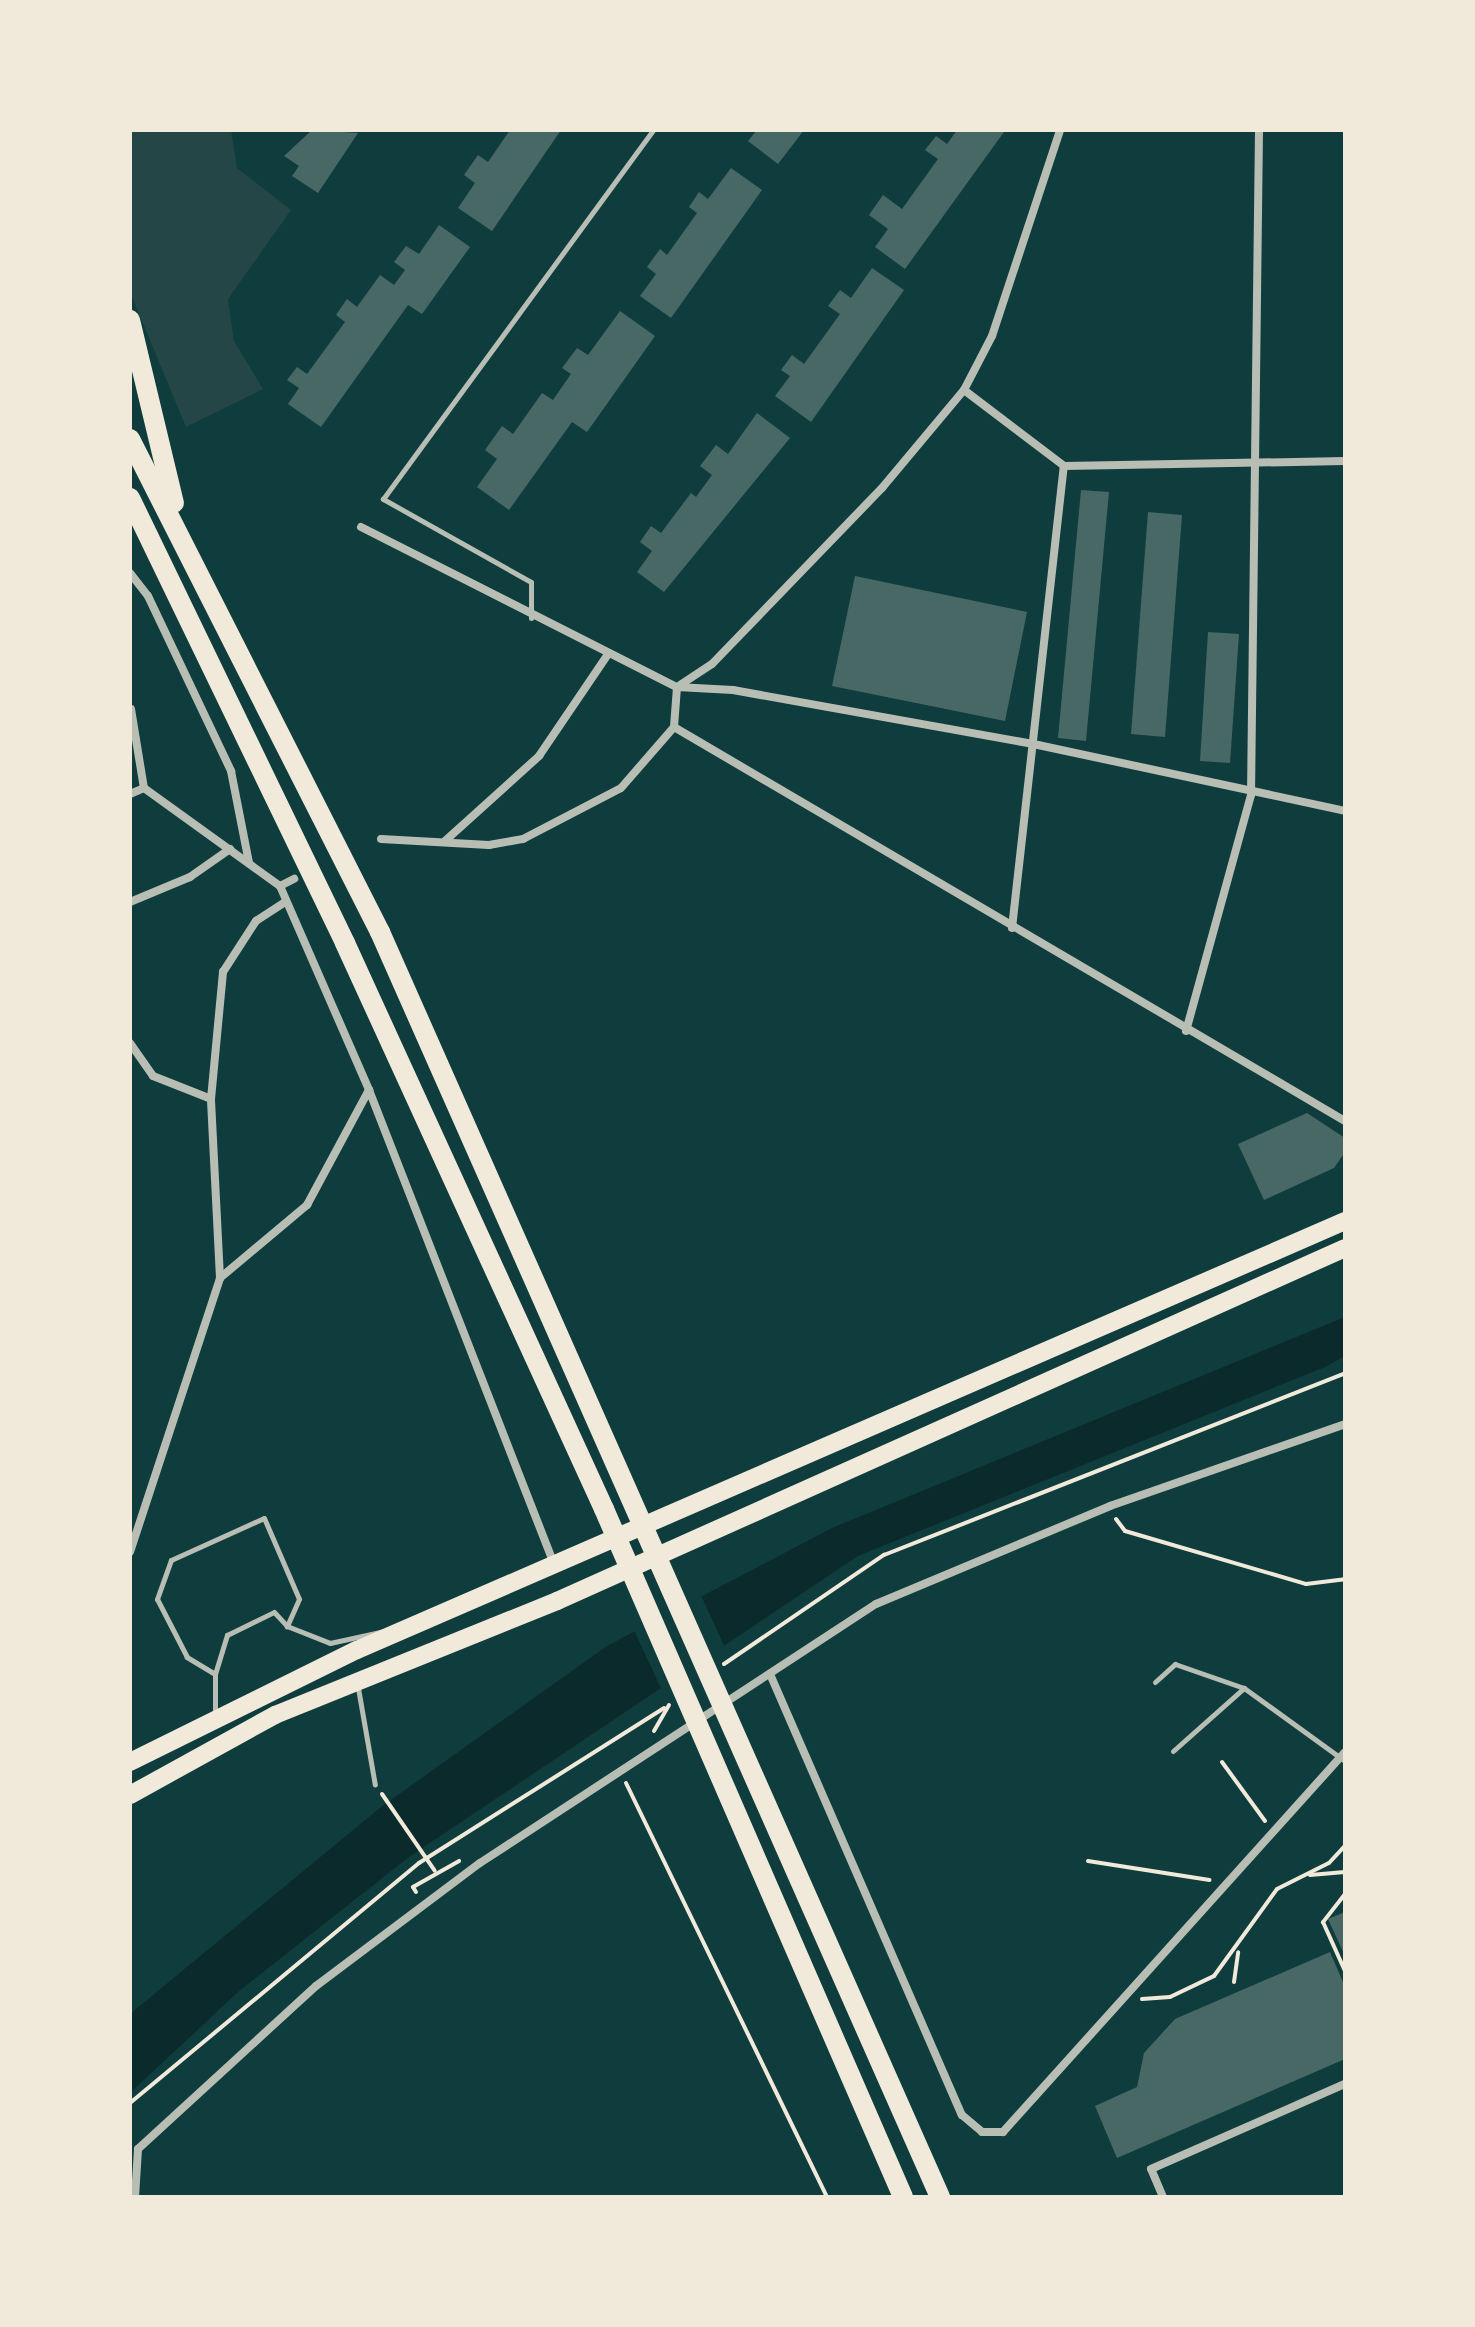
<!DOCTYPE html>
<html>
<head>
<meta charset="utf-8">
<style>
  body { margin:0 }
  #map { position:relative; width:1475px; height:2327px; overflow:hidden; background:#0f3d3e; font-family:Rubik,sans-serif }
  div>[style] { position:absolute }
  .green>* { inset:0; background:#244646 }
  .water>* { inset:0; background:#0a2a2b }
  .pier>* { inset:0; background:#0f3d3e }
  .building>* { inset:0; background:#486865 }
  .path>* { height:4px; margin:-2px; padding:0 2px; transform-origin:2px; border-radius:2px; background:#f1e9da }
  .service>* { height:5px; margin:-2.5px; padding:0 2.5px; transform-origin:2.5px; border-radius:2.5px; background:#b8beb3 }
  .minor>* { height:8px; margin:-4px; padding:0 4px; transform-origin:4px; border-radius:4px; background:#b8beb3 }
  .primary>* { height:18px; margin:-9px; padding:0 9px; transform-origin:9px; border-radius:9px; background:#f1e9da }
  .motorway>* { height:20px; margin:-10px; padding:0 10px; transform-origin:10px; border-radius:10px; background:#f1e9da }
  span { translate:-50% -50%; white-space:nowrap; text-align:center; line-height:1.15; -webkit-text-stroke:6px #f1e9da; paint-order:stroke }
  .frame { position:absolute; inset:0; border:132px solid #f1e9da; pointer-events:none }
</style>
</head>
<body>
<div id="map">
  <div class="green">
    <i style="clip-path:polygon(130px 130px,231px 130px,237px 168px,291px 210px,228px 299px,234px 341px,263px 389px,186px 427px,130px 292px)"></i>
  </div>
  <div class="water">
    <i style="clip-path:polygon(1345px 1317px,1345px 1356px,1325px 1367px,858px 1556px,409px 1857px,238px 1992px,130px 2093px,130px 2014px,381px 1807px,607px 1646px,832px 1528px)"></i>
  </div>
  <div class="pier">
    <i style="clip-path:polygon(700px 1593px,726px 1650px,663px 1693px,633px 1628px)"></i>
  </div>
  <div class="building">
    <i style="clip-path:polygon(312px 130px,358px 133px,318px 193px,292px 176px,299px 166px,284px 156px)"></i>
    <i style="clip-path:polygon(510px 130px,561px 130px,492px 231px,458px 208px,475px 183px,464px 175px,478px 155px,488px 162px)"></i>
    <i style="clip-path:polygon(757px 130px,804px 130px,778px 164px,748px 141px)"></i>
    <i style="clip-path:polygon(957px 130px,1004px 132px,905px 269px,875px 247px,888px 229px,869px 215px,883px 195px,902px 209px,938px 159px,925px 150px,936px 136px,947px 144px)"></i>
    <i style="clip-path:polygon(731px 168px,762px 190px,671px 318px,640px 296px,656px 274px,647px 267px,660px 249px,667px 255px,697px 213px,689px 207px,699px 192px,708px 199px)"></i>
    <i style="clip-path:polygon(439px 225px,470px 247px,422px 314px,408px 305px,321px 427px,288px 404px,299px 388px,287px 380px,297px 367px,307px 374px,345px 322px,336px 315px,347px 299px,357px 307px,380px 275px,394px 285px,405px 270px,394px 262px,406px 246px,419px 254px)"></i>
    <i style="clip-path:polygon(872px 268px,904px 290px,811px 422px,775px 396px,790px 376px,781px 370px,792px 355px,804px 364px,840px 314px,828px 306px,840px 290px,851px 298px)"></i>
    <i style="clip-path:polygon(620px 311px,655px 336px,587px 432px,572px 422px,509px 510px,477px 487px,497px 459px,485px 450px,502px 426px,513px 434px,542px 393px,553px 400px,571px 374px,562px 368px,577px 348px,588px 355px)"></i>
    <i style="clip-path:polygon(757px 413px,790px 438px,664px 592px,637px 572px,652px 551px,640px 542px,651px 526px,661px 533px,691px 493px,696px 497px,712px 475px,700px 466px,716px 445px,728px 454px)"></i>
    <i style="clip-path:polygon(1081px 490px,1109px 492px,1086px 741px,1058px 738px)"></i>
    <i style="clip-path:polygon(1148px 512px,1182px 515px,1165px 737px,1131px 734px)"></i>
    <i style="clip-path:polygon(855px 576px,1027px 612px,1005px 721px,832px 686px)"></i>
    <i style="clip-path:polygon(1208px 632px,1239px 634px,1230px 763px,1200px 761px)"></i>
    <i style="clip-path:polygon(1307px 1113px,1345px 1138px,1345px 1152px,1334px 1168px,1264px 1200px,1238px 1144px)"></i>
    <i style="clip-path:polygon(1345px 1912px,1345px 1956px,1328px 1919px)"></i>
    <i style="clip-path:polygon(1330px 1952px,1345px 1987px,1345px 2059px,1117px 2158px,1095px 2106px,1137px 2087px,1144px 2053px,1175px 2019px)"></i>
  </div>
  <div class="path">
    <i style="left:1116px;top:1519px;width:15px;rotate:53deg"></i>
    <i style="left:1125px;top:1531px;width:189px;rotate:16.3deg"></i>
    <i style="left:1306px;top:1584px;width:39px;rotate:-7deg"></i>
    <i style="left:724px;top:1664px;width:194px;rotate:-34.3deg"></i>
    <i style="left:884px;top:1555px;width:496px;rotate:-21.5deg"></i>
    <i style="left:654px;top:1731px;width:30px;rotate:-60deg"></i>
    <i style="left:1222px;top:1762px;width:73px;rotate:53.9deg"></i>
    <i style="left:626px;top:1783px;width:460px;rotate:64.1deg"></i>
    <i style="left:382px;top:1794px;width:93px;rotate:55.5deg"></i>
    <i style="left:1088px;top:1861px;width:123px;rotate:8.9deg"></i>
    <i style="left:1310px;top:1875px;width:35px;rotate:-5deg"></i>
    <i style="left:416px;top:1892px;width:6px;rotate:-121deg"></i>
    <i style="left:413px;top:1887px;width:53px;rotate:-29.5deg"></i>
    <i style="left:1345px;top:1894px;width:36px;rotate:128deg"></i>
    <i style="left:1323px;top:1922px;width:54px;rotate:65.8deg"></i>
    <i style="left:1234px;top:1982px;width:30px;rotate:-82deg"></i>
    <i style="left:1142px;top:1999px;width:28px;rotate:-4deg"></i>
    <i style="left:1170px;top:1997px;width:49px;rotate:-25.5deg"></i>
    <i style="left:1214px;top:1976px;width:107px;rotate:-54.1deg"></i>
    <i style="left:1277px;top:1889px;width:58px;rotate:-26.6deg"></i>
    <i style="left:1329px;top:1863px;width:23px;rotate:-47deg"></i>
    <i style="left:130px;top:2103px;width:376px;rotate:-39.7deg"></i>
    <i style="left:419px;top:1863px;width:290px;rotate:-32.3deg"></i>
  </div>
  <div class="service">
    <i style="left:531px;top:618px;width:36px;rotate:-90deg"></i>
    <i style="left:531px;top:582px;width:170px;rotate:-150.7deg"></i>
    <i style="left:383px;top:499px;width:457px;rotate:-53.8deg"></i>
    <i style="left:215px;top:1674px;width:41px;rotate:-72.9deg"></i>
    <i style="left:227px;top:1635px;width:52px;rotate:-26.1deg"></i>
    <i style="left:274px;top:1612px;width:19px;rotate:47deg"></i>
    <i style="left:1155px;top:1682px;width:27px;rotate:-42deg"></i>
    <i style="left:1175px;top:1664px;width:73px;rotate:19.2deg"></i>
    <i style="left:1244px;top:1688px;width:125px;rotate:35.9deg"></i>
    <i style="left:358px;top:1688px;width:98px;rotate:80.1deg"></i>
    <i style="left:215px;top:1715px;width:41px;rotate:-90deg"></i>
    <i style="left:215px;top:1674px;width:33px;rotate:-149deg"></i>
    <i style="left:187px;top:1657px;width:65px;rotate:-117.3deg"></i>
    <i style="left:157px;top:1599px;width:41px;rotate:-70.3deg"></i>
    <i style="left:171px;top:1560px;width:102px;rotate:-24.3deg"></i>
    <i style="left:264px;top:1518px;width:88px;rotate:66.6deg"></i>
    <i style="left:299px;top:1599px;width:30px;rotate:114deg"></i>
    <i style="left:287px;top:1626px;width:46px;rotate:21.6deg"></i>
    <i style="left:330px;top:1643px;width:55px;rotate:-12.5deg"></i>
    <i style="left:1173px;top:1751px;width:95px;rotate:-41.6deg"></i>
  </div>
  <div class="minor">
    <i style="left:964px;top:390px;width:126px;rotate:37.2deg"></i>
    <i style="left:1064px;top:466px;width:281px;rotate:-1deg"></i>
    <i style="left:361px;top:527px;width:354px;rotate:26.9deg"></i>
    <i style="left:677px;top:687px;width:56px;rotate:3.1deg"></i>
    <i style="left:733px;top:690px;width:310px;rotate:10.2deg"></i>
    <i style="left:1038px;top:745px;width:314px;rotate:12.1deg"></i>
    <i style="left:130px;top:573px;width:29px;rotate:52deg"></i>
    <i style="left:148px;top:596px;width:194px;rotate:64.6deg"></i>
    <i style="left:231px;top:771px;width:94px;rotate:78.9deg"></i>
    <i style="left:131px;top:709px;width:80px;rotate:80.7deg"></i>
    <i style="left:144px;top:788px;width:168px;rotate:35.8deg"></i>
    <i style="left:280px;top:886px;width:223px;rotate:66.4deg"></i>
    <i style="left:369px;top:1090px;width:509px;rotate:68.68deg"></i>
    <i style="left:674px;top:727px;width:778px;rotate:30.42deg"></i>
    <i style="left:130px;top:794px;width:15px;rotate:-23deg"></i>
    <i style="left:381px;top:839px;width:108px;rotate:3.2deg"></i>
    <i style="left:489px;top:845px;width:35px;rotate:-10deg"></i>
    <i style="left:523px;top:839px;width:110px;rotate:-27.5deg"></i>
    <i style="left:621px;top:788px;width:81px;rotate:-49deg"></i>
    <i style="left:674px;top:727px;width:40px;rotate:-85.7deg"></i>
    <i style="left:677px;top:687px;width:42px;rotate:-33.3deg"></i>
    <i style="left:712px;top:664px;width:245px;rotate:-46deg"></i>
    <i style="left:882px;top:488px;width:128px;rotate:-50.1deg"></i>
    <i style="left:964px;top:390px;width:61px;rotate:-62.6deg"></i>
    <i style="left:992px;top:336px;width:217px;rotate:-71.7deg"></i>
    <i style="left:445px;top:841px;width:127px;rotate:-42.1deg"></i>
    <i style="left:539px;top:756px;width:120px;rotate:-55.9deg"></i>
    <i style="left:280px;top:886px;width:16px;rotate:-27deg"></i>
    <i style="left:130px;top:902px;width:65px;rotate:-22.6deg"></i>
    <i style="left:190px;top:877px;width:49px;rotate:-35deg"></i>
    <i style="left:1012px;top:928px;width:465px;rotate:-83.6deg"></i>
    <i style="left:1186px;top:1031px;width:245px;rotate:-74.6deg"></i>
    <i style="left:1251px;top:795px;width:665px;rotate:-89.31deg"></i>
    <i style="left:130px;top:1043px;width:40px;rotate:55.1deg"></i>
    <i style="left:153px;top:1076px;width:62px;rotate:21.6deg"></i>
    <i style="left:220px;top:1278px;width:114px;rotate:-40deg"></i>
    <i style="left:307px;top:1205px;width:131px;rotate:-61.7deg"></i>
    <i style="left:130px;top:1552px;width:288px;rotate:-71.8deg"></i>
    <i style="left:220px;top:1278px;width:179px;rotate:-92.9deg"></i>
    <i style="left:211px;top:1099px;width:128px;rotate:-84.6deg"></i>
    <i style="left:223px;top:972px;width:61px;rotate:-57.1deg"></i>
    <i style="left:256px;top:921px;width:35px;rotate:-33deg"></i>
    <i style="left:770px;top:1674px;width:481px;rotate:66.5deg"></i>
    <i style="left:962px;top:2115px;width:26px;rotate:40deg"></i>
    <i style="left:982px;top:2132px;width:21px"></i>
    <i style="left:1003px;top:2132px;width:511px;rotate:-48.01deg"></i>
    <i style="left:135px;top:2197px;width:48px;rotate:-86.4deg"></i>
    <i style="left:138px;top:2149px;width:241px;rotate:-42.5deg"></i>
    <i style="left:316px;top:1986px;width:205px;rotate:-36.9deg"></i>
    <i style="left:480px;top:1863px;width:473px;rotate:-33.2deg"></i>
    <i style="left:876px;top:1604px;width:254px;rotate:-22.7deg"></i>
    <i style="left:1110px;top:1506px;width:249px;rotate:-19.2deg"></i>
    <i style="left:1163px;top:2197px;width:30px;rotate:-113deg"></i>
    <i style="left:1151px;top:2169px;width:212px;rotate:-23.7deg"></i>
  </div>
  <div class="primary">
    <i style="left:130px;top:1762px;width:253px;rotate:-26.3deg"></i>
    <i style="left:357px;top:1650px;width:1077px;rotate:-23.47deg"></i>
    <i style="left:130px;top:1795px;width:166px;rotate:-28.9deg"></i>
    <i style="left:275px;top:1715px;width:304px;rotate:-22deg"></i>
    <i style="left:557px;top:1601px;width:863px;rotate:-24.13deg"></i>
  </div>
  <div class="motorway">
    <i style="left:130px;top:320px;width:188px;rotate:76.5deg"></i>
    <i style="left:130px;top:439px;width:553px;rotate:63.11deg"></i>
    <i style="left:380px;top:932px;width:1383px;rotate:66.12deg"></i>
    <i style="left:130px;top:498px;width:494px;rotate:64.2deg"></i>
    <i style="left:345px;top:943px;width:622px;rotate:65.41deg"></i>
    <i style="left:604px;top:1509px;width:750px;rotate:66.51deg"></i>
  </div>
  <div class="frame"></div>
</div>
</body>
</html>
